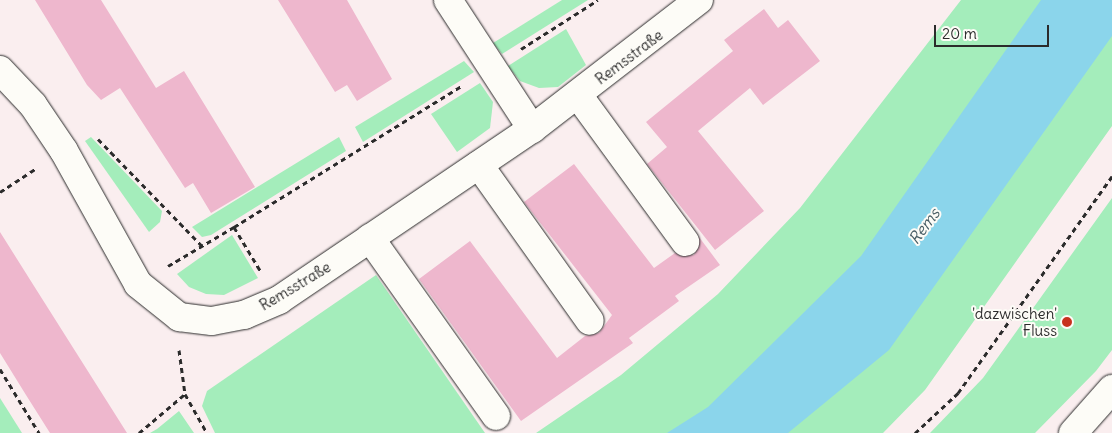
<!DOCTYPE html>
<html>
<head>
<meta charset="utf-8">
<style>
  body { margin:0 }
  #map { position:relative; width:1112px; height:433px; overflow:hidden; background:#faeeef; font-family:Delius,sans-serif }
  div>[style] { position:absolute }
  .green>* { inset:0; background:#a4edbb }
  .water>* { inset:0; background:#8bd5eb }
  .building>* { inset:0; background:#eeb7cd }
  .path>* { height:3px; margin-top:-1.5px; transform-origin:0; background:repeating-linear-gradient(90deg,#2b2b2b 0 5px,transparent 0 9px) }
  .roads { filter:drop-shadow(0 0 1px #2b2b2b) drop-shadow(0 0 1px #2b2b2b) }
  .minor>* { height:28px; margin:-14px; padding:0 14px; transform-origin:14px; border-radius:14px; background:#fdfcf7 }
  .dots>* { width:14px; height:14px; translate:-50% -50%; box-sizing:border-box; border:2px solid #fdfcf7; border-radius:50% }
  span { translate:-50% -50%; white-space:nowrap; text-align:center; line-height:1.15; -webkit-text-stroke:4px #fdfcf7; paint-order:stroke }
  .street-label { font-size:15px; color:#2b2b2b }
  .poi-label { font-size:15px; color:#2b2b2b }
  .right { translate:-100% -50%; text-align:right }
  .water-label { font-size:16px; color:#485e65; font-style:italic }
  .scale { position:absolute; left:934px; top:25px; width:115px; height:22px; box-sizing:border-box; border:2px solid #2b2b2b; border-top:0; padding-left:6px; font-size:15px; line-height:18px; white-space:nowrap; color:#2b2b2b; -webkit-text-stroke:4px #fdfcf7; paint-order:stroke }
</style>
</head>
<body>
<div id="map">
  <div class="green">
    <i style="clip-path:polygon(562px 0,588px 0,502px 54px,493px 43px)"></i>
    <i style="clip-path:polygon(961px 0,1112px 0,1112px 126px,925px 390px,883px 433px,536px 433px,621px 375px,718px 294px,800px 208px)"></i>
    <i style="clip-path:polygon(566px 29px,586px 65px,558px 87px,539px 88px,520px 81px,508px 66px)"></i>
    <i style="clip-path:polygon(464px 61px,474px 72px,363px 142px,355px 127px)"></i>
    <i style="clip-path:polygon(480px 83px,493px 102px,490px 128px,457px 152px,431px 114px)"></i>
    <i style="clip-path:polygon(91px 137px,162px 211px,160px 222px,149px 232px,85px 141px)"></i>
    <i style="clip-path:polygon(339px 137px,346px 151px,211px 235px,202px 237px,192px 227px)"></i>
    <i style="clip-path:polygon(1112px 198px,1112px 350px,1096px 371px,1035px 433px,930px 433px,983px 378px)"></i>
    <i style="clip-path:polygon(232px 235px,258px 278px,224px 295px,206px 294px,189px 287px,177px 274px)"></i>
    <i style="clip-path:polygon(376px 275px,485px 433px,215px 433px,202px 406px,207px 391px)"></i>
    <i style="clip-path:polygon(0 398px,22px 433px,0 433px)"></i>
    <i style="clip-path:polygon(179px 411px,194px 433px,150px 433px,157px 429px)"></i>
  </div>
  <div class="water">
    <i style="clip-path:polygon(1041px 0,1112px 0,1112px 36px,889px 350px,788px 433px,667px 433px,708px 407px,861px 256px)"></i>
  </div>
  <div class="building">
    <i style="clip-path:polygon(35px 0,101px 0,156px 88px,184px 71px,255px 187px,211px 213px,193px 183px,185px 188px,120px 88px,101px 100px,87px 85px)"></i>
    <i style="clip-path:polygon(278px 0,347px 0,392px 79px,357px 101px,347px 85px,335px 92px)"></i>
    <i style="clip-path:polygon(764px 9px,778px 28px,788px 20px,820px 61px,763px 105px,750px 88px,698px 131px,764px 211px,715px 250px,647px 164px,667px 147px,646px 122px,733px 51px,724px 40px)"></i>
    <i style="clip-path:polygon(574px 164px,654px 268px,675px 253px,694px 255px,699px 237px,720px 265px,675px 296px,679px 301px,629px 338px,633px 343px,521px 421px,419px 279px,470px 241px,557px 358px,585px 336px,599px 333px,612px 315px,524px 202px)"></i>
    <i style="clip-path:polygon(0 232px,34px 286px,127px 433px,50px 433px,26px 395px,0 353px)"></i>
  </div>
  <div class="path">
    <i style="left:521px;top:49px;width:91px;rotate:-32.5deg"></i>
    <i style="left:98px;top:139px;width:149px;rotate:45.8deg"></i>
    <i style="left:0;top:192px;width:42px;rotate:-33.3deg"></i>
    <i style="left:234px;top:227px;width:269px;rotate:-31.8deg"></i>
    <i style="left:168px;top:266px;width:77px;rotate:-30.6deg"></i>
    <i style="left:234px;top:227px;width:52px;rotate:59deg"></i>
    <i style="left:179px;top:350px;width:44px;rotate:82.2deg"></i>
    <i style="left:185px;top:394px;width:45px;rotate:60.6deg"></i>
    <i style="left:0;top:369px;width:75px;rotate:58.6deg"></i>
    <i style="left:139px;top:433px;width:60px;rotate:-40.3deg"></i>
    <i style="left:915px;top:433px;width:59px;rotate:-42.9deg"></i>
    <i style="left:958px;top:393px;width:266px;rotate:-54.6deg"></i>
  </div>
  <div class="roads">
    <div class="minor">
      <i style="left:448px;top:0;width:154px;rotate:56.9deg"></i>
      <i style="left:0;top:70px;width:48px;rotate:46.7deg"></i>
      <i style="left:33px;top:105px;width:55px;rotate:56deg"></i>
      <i style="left:64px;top:151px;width:152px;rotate:60.9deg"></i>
      <i style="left:138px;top:284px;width:53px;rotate:38.8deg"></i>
      <i style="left:179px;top:317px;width:33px;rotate:7deg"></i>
      <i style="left:212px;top:321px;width:33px;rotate:-11deg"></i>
      <i style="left:244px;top:315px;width:38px;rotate:-23deg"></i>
      <i style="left:279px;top:300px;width:305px;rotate:-34.1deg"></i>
      <i style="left:532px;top:129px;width:211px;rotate:-37.7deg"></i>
      <i style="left:578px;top:95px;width:182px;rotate:53.9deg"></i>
      <i style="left:479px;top:165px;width:191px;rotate:54.6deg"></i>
      <i style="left:370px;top:238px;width:218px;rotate:54.7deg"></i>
      <i style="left:1073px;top:433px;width:59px;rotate:-48.4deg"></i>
    </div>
  </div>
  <div class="dots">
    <i style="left:1067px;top:322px;background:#c8321e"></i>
  </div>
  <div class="street-label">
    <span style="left:629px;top:57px;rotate:-37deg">Remsstraße</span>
    <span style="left:295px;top:286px;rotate:-31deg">Remsstraße</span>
  </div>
  <div class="poi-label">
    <span class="right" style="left:1057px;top:322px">'dazwischen'<br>Fluss</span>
  </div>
  <div class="water-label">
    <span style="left:924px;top:226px;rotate:-53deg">Rems</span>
  </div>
  <div class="scale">20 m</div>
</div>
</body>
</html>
